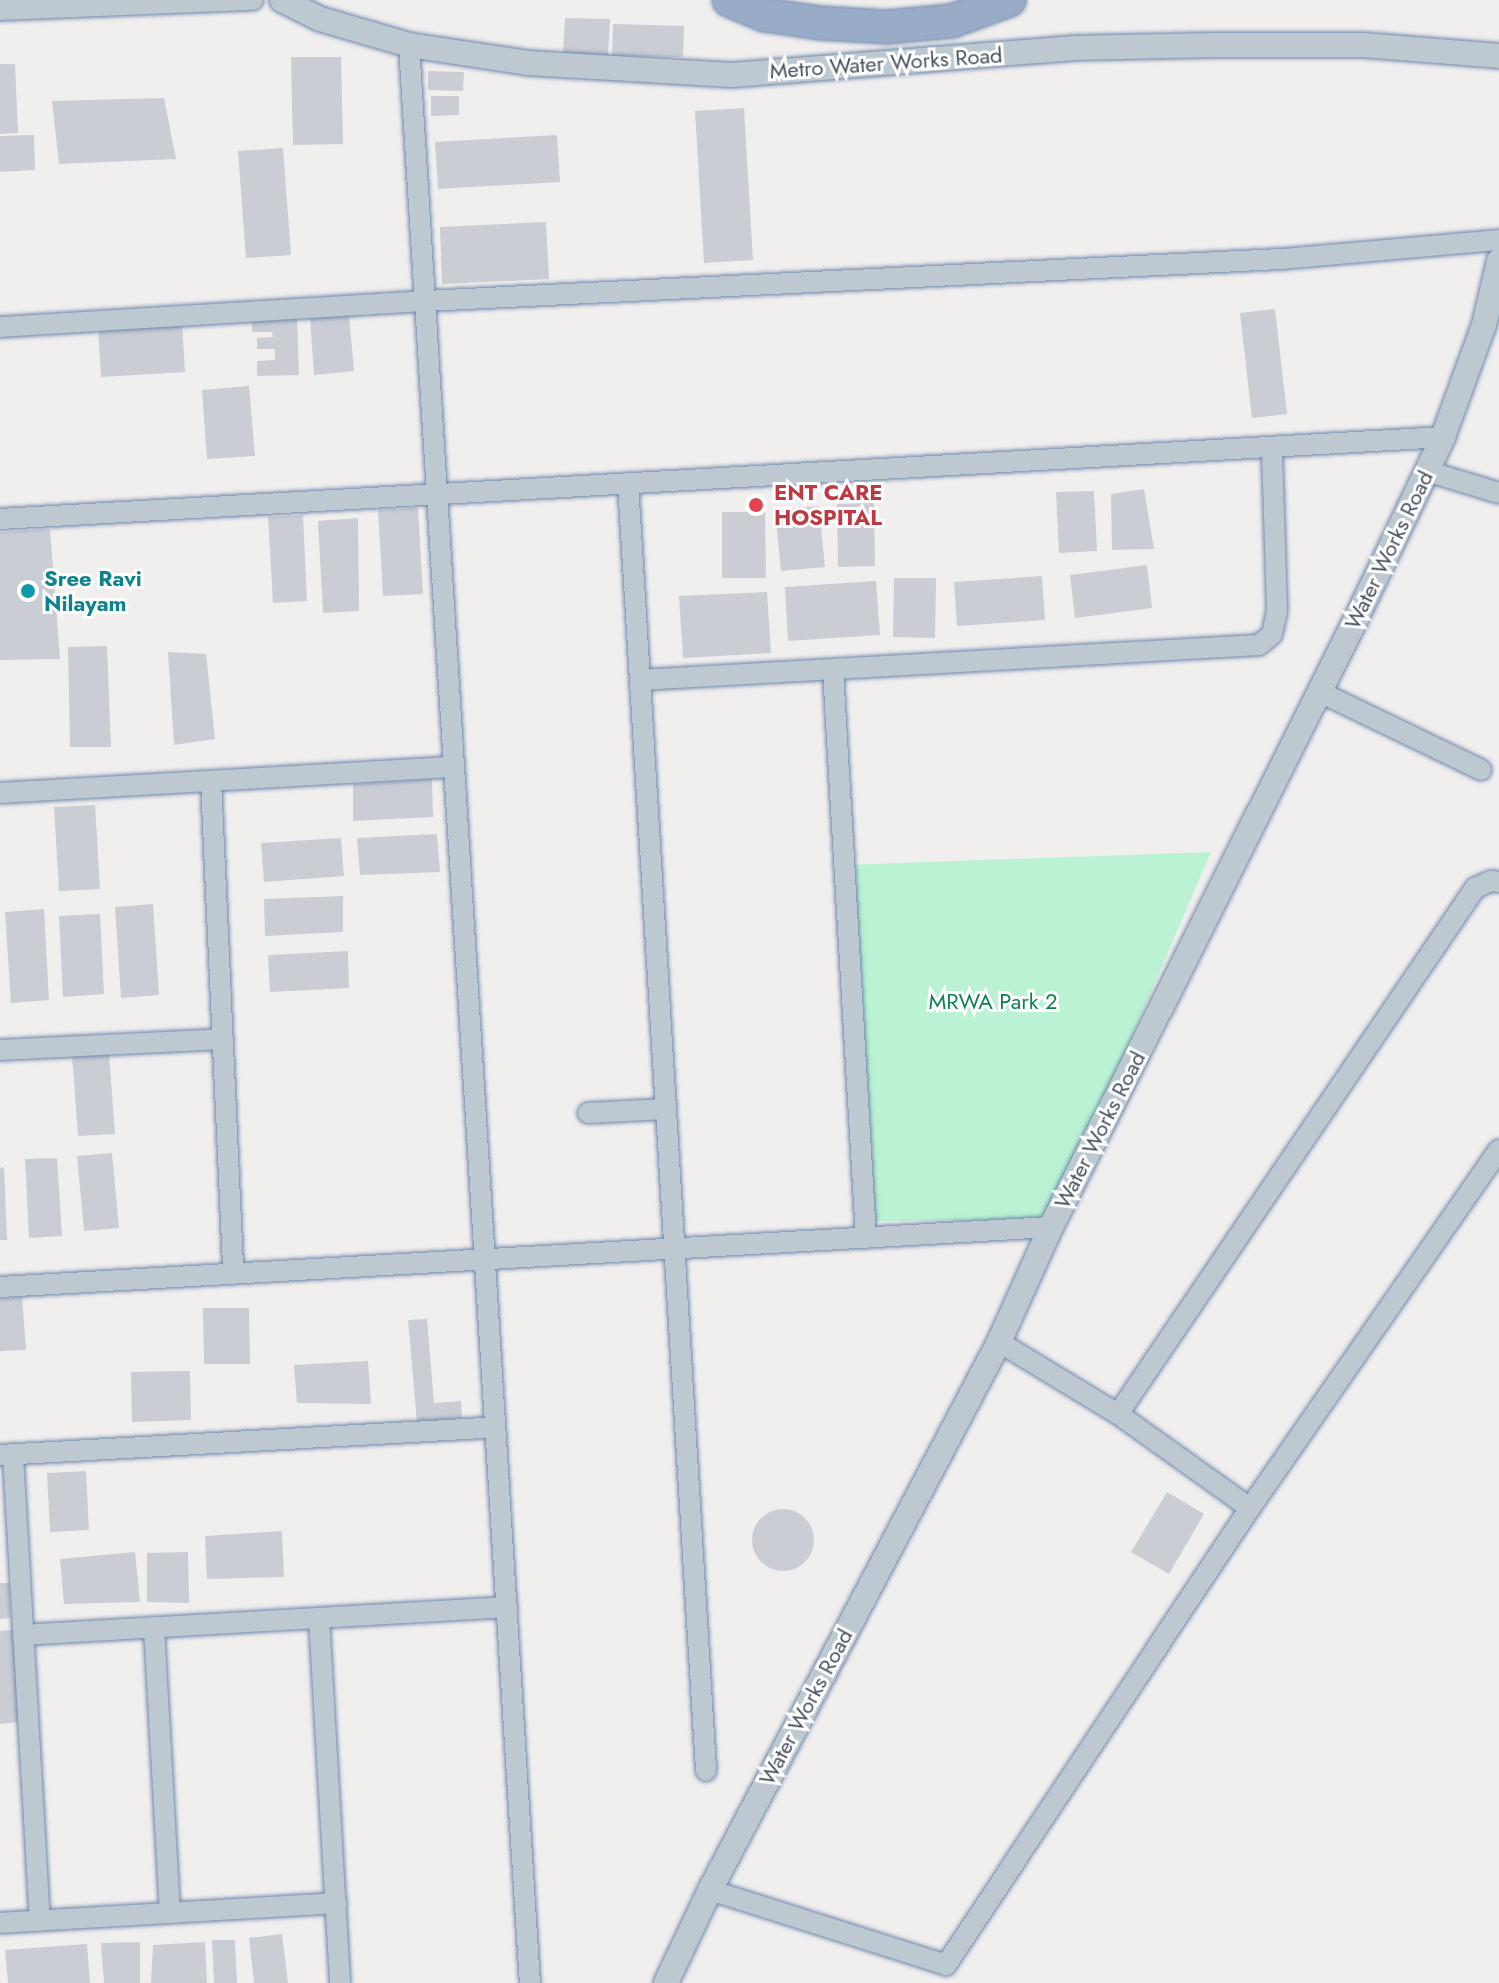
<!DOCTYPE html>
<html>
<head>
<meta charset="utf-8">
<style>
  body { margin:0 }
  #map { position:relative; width:1499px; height:1983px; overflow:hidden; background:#f1eeee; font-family:Jost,sans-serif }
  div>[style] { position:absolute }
  .green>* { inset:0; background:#baf2d3 }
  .building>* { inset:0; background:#cacdd4 }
  .round { border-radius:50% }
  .roads { filter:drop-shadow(0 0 2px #6e88ac) drop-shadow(0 0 2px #6e88ac) }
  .minor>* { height:20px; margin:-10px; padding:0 10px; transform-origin:10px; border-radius:10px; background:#bec8d1 }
  .tertiary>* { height:24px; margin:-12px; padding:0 12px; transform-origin:12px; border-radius:12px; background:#bec8d1 }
  .trunk>* { height:32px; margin:-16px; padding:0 16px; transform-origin:16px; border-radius:16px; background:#98acc8 }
  .dots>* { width:22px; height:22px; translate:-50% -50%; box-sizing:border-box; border:4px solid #fff; border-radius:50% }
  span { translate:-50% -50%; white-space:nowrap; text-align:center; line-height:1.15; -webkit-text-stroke:6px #fff; paint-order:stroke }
  .street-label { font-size:22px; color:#45505d }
  .health-label { font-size:22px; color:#be3a42; font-weight:700 }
  .left { translate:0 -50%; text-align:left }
  .culture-label { font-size:22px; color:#0d838f; font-weight:700 }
  .park-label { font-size:22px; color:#118351 }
</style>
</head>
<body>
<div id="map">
  <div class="green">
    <i style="clip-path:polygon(1211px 852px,1053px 1220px,865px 1221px,844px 865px)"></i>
  </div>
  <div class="building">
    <i style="clip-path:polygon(565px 18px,610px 19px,608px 56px,563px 55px)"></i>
    <i style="clip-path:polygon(613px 24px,684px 26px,683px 57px,612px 56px)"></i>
    <i style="clip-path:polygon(291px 57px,341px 57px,343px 144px,293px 145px)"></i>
    <i style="clip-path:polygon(0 64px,15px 64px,18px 133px,0 134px)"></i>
    <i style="clip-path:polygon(428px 71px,464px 72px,463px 91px,428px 90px)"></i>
    <i style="clip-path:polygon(431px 96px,459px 96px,459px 115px,431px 116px)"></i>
    <i style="clip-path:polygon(164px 98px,176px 159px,59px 164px,52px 101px)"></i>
    <i style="clip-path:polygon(744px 108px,753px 260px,704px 263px,695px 111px)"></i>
    <i style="clip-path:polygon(34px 135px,35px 170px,0 172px,0 136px)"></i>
    <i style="clip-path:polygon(557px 135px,560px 182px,438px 189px,435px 142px)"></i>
    <i style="clip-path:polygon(283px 148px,291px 255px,246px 258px,238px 151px)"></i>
    <i style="clip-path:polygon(546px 222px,549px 279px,442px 284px,440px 227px)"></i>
    <i style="clip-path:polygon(1275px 309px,1287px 414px,1252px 418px,1240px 313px)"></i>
    <i style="clip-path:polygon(297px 315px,299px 375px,257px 376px,257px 361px,275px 360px,275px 349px,257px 349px,257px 338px,273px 337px,272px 332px,252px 332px,252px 317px)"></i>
    <i style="clip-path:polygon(349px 315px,354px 371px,314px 375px,310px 318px)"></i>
    <i style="clip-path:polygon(182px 322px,185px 372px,101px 377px,98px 327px)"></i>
    <i style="clip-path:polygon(249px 386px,255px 456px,207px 459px,202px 390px)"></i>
    <i style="clip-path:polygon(1144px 489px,1154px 549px,1112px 550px,1111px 494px)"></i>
    <i style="clip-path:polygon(1094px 491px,1097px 551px,1059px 553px,1056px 492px)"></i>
    <i style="clip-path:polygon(874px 503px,875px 566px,838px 567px,837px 504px)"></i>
    <i style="clip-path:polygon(819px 506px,825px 567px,781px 571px,775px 510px)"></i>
    <i style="clip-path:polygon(418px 508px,423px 594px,383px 596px,378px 510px)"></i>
    <i style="clip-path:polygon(722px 512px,765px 512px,766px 578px,722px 578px)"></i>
    <i style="clip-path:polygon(303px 515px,307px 601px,273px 603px,268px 517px)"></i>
    <i style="clip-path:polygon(358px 518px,359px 611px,323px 613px,318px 521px)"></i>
    <i style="clip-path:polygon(50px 529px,60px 659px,0 660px,0 532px)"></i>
    <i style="clip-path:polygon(1147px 565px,1152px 608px,1075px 618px,1070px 575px)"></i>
    <i style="clip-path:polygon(1042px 576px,1045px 620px,957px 626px,954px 582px)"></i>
    <i style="clip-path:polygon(894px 578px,936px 578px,935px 638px,893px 637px)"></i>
    <i style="clip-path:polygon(876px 581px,880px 635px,788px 641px,785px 587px)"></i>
    <i style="clip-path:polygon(767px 592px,771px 653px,683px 658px,679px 596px)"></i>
    <i style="clip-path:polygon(107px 646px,111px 747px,70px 747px,68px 647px)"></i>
    <i style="clip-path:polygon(168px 652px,206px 654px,215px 739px,174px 745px)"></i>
    <i style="clip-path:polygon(432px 779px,433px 817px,353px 821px,353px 784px)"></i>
    <i style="clip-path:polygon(95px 805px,100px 889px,59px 891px,54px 807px)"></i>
    <i style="clip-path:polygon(437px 834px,440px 872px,360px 875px,357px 838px)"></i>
    <i style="clip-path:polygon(341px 838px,344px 876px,264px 882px,261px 843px)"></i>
    <i style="clip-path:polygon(343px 896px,343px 932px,265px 936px,264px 899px)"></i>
    <i style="clip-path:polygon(153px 904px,159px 995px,121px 998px,115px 907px)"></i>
    <i style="clip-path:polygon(44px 909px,49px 1000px,11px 1003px,5px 912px)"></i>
    <i style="clip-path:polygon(100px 914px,104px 994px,63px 997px,59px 916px)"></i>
    <i style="clip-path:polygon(348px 951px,349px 988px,270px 992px,268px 955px)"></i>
    <i style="clip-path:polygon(109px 1053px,115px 1134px,78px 1136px,72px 1055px)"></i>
    <i style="clip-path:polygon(112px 1153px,119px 1228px,84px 1231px,77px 1156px)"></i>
    <i style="clip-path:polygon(57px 1158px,62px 1236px,29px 1238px,25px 1159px)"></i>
    <i style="clip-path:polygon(4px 1167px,7px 1240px,0 1240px,0 1168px)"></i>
    <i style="clip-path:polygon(22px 1297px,26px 1350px,0 1351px,0 1299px)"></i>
    <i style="clip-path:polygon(203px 1308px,249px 1308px,250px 1364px,204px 1364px)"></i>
    <i style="clip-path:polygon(427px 1319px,434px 1403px,461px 1401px,462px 1418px,417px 1422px,408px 1320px)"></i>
    <i style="clip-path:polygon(368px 1361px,371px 1404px,297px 1403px,294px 1365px)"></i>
    <i style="clip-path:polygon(190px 1371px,191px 1420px,132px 1422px,131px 1372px)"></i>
    <i style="clip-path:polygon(86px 1471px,89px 1530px,50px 1532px,47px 1473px)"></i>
    <i style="clip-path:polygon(1167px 1492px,1204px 1514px,1169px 1574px,1131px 1552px)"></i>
    <i class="round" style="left:752px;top:1509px;width:62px;height:62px"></i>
    <i style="clip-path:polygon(282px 1531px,284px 1577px,207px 1579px,205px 1536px)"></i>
    <i style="clip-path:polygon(135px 1552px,140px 1602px,64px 1604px,60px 1559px)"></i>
    <i style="clip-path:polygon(188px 1552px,189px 1603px,147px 1602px,147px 1553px)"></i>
    <i style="clip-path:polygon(0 1583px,9px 1583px,10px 1618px,0 1619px)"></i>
    <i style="clip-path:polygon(13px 1630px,18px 1722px,0 1724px,0 1631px)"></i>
    <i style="clip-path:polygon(282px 1934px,288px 1983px,254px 1983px,249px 1938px)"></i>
    <i style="clip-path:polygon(212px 1940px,235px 1940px,237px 1983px,214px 1983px)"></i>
    <i style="clip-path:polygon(140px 1942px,140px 1983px,104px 1983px,101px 1943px)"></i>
    <i style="clip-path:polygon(205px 1942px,207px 1983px,151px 1983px,153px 1945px)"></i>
    <i style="clip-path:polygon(87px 1944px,90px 1983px,8px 1983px,5px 1950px)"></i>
  </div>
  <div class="roads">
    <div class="minor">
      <i style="left:0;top:10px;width:253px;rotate:-2.3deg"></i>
      <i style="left:409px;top:45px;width:1942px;rotate:86.43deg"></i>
      <i style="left:0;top:327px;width:426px;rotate:-3.5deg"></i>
      <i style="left:425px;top:301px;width:858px;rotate:-2.81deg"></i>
      <i style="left:1282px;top:259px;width:218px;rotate:-5deg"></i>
      <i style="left:1427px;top:471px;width:75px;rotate:17deg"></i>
      <i style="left:628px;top:483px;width:1290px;rotate:86.53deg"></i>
      <i style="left:0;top:519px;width:1445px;rotate:-3.25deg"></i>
      <i style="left:833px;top:670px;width:569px;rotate:86.67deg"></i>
      <i style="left:640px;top:680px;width:620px;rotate:-3.24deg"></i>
      <i style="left:1259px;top:645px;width:17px;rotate:-40deg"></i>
      <i style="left:1272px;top:634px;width:25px;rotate:-78deg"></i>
      <i style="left:1277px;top:610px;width:163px;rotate:-91.8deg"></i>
      <i style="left:1320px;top:692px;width:179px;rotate:25.8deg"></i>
      <i style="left:211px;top:781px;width:493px;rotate:87.4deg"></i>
      <i style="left:0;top:793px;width:455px;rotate:-3.3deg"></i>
      <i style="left:0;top:1050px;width:223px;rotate:-2.8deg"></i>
      <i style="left:588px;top:1113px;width:78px;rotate:-2.9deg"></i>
      <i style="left:0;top:1287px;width:1053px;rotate:-3.27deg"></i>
      <i style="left:999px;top:1342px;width:139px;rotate:31.2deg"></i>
      <i style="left:1118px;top:1414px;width:162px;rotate:35.5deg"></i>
      <i style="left:1118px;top:1414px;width:636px;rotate:-55.83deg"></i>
      <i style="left:1475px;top:888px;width:17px;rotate:-24deg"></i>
      <i style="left:1491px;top:881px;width:8px;rotate:7deg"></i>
      <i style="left:0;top:1455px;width:496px;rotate:-3.2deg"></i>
      <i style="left:13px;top:1455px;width:466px;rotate:86.7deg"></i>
      <i style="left:319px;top:1618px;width:366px;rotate:86.7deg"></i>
      <i style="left:154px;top:1627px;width:286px;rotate:86.8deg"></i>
      <i style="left:23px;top:1635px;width:485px;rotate:-3.3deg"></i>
      <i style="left:710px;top:1890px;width:248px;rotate:17.6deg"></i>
      <i style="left:946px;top:1965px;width:549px;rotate:-56.37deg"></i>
      <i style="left:1250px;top:1508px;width:436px;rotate:-55.2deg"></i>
      <i style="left:0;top:1923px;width:337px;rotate:-3.4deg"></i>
    </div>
    <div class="tertiary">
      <i style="left:282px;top:0;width:42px;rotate:26.6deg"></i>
      <i style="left:320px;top:19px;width:93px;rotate:16.3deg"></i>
      <i style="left:409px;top:45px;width:120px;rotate:8.6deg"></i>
      <i style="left:528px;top:63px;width:204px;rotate:3.4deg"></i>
      <i style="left:732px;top:75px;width:341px;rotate:-4.5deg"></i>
      <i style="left:1072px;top:48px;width:143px;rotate:-1.2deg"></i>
      <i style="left:1215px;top:45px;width:148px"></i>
      <i style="left:1363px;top:45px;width:136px;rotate:4.6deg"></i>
      <i style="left:666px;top:1983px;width:103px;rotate:-64.7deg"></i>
      <i style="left:710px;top:1890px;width:620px;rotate:-62.19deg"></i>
      <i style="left:999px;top:1342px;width:126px;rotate:-65.7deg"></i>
      <i style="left:1051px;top:1227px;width:678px;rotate:-63.36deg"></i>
      <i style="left:1355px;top:621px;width:204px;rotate:-64.4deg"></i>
      <i style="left:1443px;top:437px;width:119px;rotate:-69.9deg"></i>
      <i style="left:1484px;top:325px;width:66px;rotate:-76.8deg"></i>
    </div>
    <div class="trunk">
      <i style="left:729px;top:0;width:39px;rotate:23deg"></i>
      <i style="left:765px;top:15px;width:56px;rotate:8.3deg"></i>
      <i style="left:820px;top:23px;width:67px;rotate:3.4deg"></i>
      <i style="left:887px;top:27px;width:65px;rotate:-5.3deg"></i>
      <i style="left:952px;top:21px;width:61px;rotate:-20.2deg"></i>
    </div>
  </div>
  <div class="dots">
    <i style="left:756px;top:505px;background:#e0444e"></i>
    <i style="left:28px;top:591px;background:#0f9aa8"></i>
  </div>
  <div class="street-label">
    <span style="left:886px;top:63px;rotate:-4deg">Metro Water Works Road</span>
    <span style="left:1389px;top:550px;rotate:-64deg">Water Works Road</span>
    <span style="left:1100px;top:1130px;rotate:-63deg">Water Works Road</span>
    <span style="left:806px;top:1707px;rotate:-62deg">Water Works Road</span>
  </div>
  <div class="health-label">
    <span class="left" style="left:774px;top:505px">ENT CARE<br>HOSPITAL</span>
  </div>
  <div class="culture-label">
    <span class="left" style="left:44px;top:591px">Sree Ravi<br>Nilayam</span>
  </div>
  <div class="park-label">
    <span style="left:993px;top:1002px">MRWA Park 2</span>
  </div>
</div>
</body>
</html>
